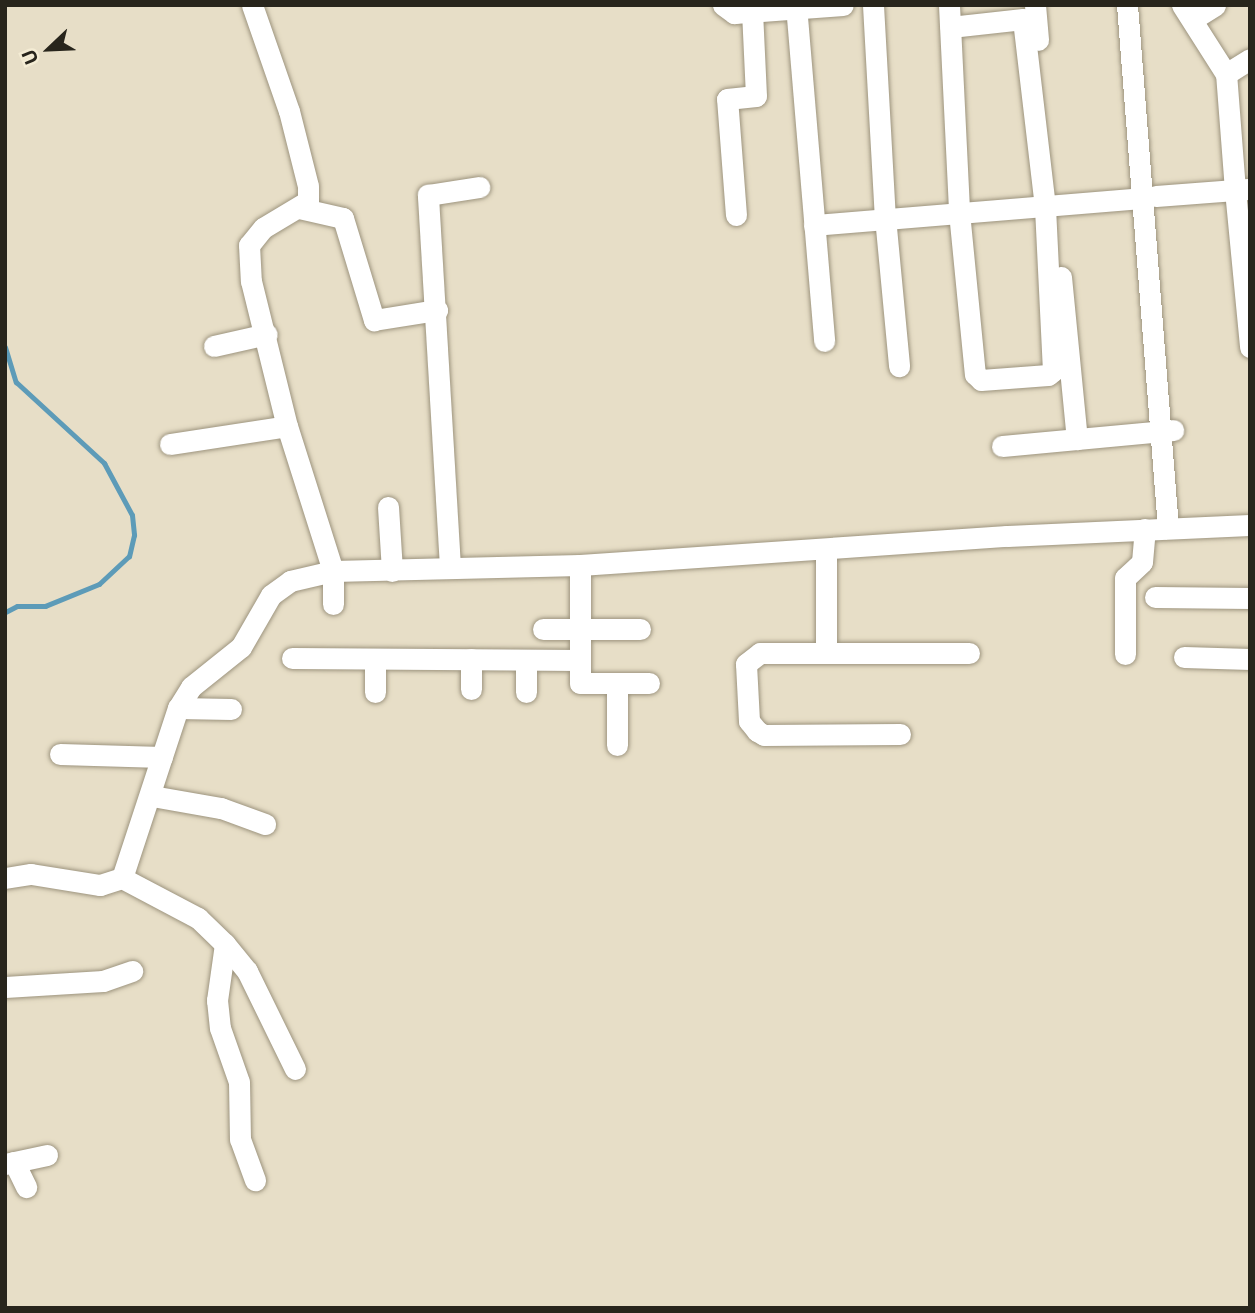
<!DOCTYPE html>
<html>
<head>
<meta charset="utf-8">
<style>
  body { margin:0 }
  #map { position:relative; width:1255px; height:1313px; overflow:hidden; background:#e7dec7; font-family:"Open Sans",sans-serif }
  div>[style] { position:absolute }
  .stream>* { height:5px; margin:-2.5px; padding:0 2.5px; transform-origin:2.5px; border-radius:2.5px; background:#5d9bb8 }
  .roads { filter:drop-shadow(0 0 2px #9d947e) drop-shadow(0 0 2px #9d947e) }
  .minor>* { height:21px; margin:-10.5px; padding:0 10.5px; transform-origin:10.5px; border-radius:10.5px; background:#fff }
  span { translate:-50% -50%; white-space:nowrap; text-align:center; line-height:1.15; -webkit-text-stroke:5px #f4ecd4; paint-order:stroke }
  .frame { position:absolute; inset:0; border:7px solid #28251c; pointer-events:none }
  .north { position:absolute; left:14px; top:14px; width:70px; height:70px; -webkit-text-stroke:5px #f4ecd4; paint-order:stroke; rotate:247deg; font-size:19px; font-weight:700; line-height:28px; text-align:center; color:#28251c }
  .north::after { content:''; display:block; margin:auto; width:24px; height:32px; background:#28251c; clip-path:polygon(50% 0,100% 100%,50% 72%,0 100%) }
</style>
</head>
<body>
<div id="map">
  <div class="stream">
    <i style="left:5px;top:347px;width:37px;rotate:73deg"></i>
    <i style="left:16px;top:382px;width:120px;rotate:42.6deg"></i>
    <i style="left:104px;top:463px;width:59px;rotate:61.7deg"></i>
    <i style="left:132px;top:515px;width:20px;rotate:84deg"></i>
    <i style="left:134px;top:535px;width:22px;rotate:103deg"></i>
    <i style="left:129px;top:556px;width:41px;rotate:137deg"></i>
    <i style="left:99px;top:584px;width:58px;rotate:157.8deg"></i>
    <i style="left:45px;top:606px;width:28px;rotate:180deg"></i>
    <i style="left:17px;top:606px;width:13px;rotate:153deg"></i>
  </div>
  <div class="roads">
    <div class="minor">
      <i style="left:252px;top:5px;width:112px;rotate:70.8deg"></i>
      <i style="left:289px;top:111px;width:77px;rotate:75.8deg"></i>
      <i style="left:308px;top:186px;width:15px;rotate:90deg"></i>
      <i style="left:308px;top:201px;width:52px;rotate:149deg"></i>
      <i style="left:263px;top:228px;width:22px;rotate:129deg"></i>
      <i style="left:249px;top:245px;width:36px;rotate:87deg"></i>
      <i style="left:251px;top:281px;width:149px;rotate:76.1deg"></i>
      <i style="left:287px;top:426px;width:152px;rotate:72.4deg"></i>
      <i style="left:333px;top:571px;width:33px;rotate:90deg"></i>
      <i style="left:723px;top:5px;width:14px;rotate:36deg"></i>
      <i style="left:734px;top:13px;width:109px;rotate:-4.2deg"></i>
      <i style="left:796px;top:5px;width:337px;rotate:85.2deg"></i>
      <i style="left:873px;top:5px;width:212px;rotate:86.8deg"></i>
      <i style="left:885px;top:217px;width:150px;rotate:84.6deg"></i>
      <i style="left:949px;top:5px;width:207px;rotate:87.2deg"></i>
      <i style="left:959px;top:212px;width:163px;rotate:84.4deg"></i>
      <i style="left:975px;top:374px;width:8px;rotate:45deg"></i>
      <i style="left:981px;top:380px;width:67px;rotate:-4.3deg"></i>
      <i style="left:1048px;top:375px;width:6px;rotate:-39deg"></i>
      <i style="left:1053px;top:371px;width:164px;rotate:-92.8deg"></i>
      <i style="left:1045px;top:207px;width:189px;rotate:-96.7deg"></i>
      <i style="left:1023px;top:19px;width:73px;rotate:173.7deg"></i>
      <i style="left:1035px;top:5px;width:35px;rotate:85deg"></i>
      <i style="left:1127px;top:5px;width:525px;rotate:85.52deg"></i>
      <i style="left:1193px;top:19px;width:26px;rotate:-32deg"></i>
      <i style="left:1226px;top:74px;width:28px;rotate:-32deg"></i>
      <i style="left:1248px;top:189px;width:13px;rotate:176deg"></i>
      <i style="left:1235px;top:190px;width:158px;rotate:84.5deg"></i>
      <i style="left:1156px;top:196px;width:79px;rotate:-4.3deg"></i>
      <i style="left:1235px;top:190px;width:116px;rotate:-94.4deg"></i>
      <i style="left:1226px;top:74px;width:82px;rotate:-122.5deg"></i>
      <i style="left:299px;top:208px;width:45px;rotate:12.8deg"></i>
      <i style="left:343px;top:218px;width:107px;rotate:73.1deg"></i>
      <i style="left:374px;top:320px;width:64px;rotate:-9deg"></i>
      <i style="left:736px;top:215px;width:116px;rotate:-94.4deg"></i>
      <i style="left:727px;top:99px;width:29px;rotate:-6deg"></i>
      <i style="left:756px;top:96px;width:84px;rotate:-92.7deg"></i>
      <i style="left:814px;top:225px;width:330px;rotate:-4.7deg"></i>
      <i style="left:1061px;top:277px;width:163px;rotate:84.4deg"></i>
      <i style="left:214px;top:346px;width:54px;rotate:-12.8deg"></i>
      <i style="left:170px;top:444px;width:118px;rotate:-8.7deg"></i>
      <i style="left:1002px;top:446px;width:172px;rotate:-5.3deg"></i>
      <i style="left:388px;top:507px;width:64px;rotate:86.4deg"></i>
      <i style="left:826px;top:549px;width:104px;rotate:90deg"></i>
      <i style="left:826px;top:653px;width:143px"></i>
      <i style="left:580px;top:565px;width:118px;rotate:90deg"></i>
      <i style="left:580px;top:683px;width:69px"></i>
      <i style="left:450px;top:567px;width:373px;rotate:-93.4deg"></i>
      <i style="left:428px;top:195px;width:52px;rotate:-8.9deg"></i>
      <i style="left:1155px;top:597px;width:95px;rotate:0.6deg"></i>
      <i style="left:543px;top:629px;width:97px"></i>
      <i style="left:826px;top:653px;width:66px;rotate:180deg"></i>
      <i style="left:760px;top:653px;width:18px;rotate:142deg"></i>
      <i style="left:746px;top:664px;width:57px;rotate:87deg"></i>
      <i style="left:749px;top:721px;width:13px;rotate:51deg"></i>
      <i style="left:757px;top:731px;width:8px;rotate:30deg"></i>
      <i style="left:764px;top:735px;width:136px;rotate:-0.4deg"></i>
      <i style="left:1125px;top:654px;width:76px;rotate:-90deg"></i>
      <i style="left:1125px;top:578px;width:23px;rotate:-43deg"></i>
      <i style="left:1142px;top:562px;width:33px;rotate:-85deg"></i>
      <i style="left:1184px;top:657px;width:66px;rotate:1.7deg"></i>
      <i style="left:292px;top:658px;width:288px;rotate:0.4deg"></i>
      <i style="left:526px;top:660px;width:32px;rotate:90deg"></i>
      <i style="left:471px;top:689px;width:30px;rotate:-90deg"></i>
      <i style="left:375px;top:692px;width:33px;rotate:-90deg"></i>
      <i style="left:178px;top:708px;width:53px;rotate:1.1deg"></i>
      <i style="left:617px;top:745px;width:62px;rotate:-90deg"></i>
      <i style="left:60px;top:754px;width:102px;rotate:1.7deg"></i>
      <i style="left:152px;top:796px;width:70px;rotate:9.9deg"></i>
      <i style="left:221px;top:808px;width:47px;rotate:20deg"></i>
      <i style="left:5px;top:878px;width:26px;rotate:-9deg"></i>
      <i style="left:31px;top:874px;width:70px;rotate:9.1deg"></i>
      <i style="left:100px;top:885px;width:23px;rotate:-18deg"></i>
      <i style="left:122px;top:878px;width:179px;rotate:-71.8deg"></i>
      <i style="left:178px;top:708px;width:25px;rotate:-58deg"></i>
      <i style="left:191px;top:687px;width:64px;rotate:-38.7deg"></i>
      <i style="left:241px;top:647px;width:60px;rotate:-60deg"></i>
      <i style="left:271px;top:595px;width:24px;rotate:-36deg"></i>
      <i style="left:290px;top:581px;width:44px;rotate:-13.1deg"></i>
      <i style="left:333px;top:571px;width:247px;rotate:-1.4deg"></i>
      <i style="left:580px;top:565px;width:428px;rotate:-3.9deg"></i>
      <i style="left:1007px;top:536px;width:243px;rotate:-2.6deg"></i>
      <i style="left:122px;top:878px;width:86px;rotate:27.8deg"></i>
      <i style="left:198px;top:918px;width:37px;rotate:44deg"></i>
      <i style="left:225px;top:944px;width:35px;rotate:51deg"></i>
      <i style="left:247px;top:971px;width:109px;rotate:63.9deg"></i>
      <i style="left:225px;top:944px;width:57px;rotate:98.1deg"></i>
      <i style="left:217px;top:1000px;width:28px;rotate:84deg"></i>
      <i style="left:220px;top:1028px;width:57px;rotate:70.6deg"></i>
      <i style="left:239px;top:1082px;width:57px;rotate:89deg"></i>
      <i style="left:240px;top:1139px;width:44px;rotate:69.9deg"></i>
      <i style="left:5px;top:987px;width:98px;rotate:-3.5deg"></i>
      <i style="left:103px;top:981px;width:31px;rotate:-19deg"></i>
      <i style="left:14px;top:1162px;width:28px;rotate:64deg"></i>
      <i style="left:5px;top:1164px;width:43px;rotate:-12.1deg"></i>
    </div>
  </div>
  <div class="frame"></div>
  <div class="north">U</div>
</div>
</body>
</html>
